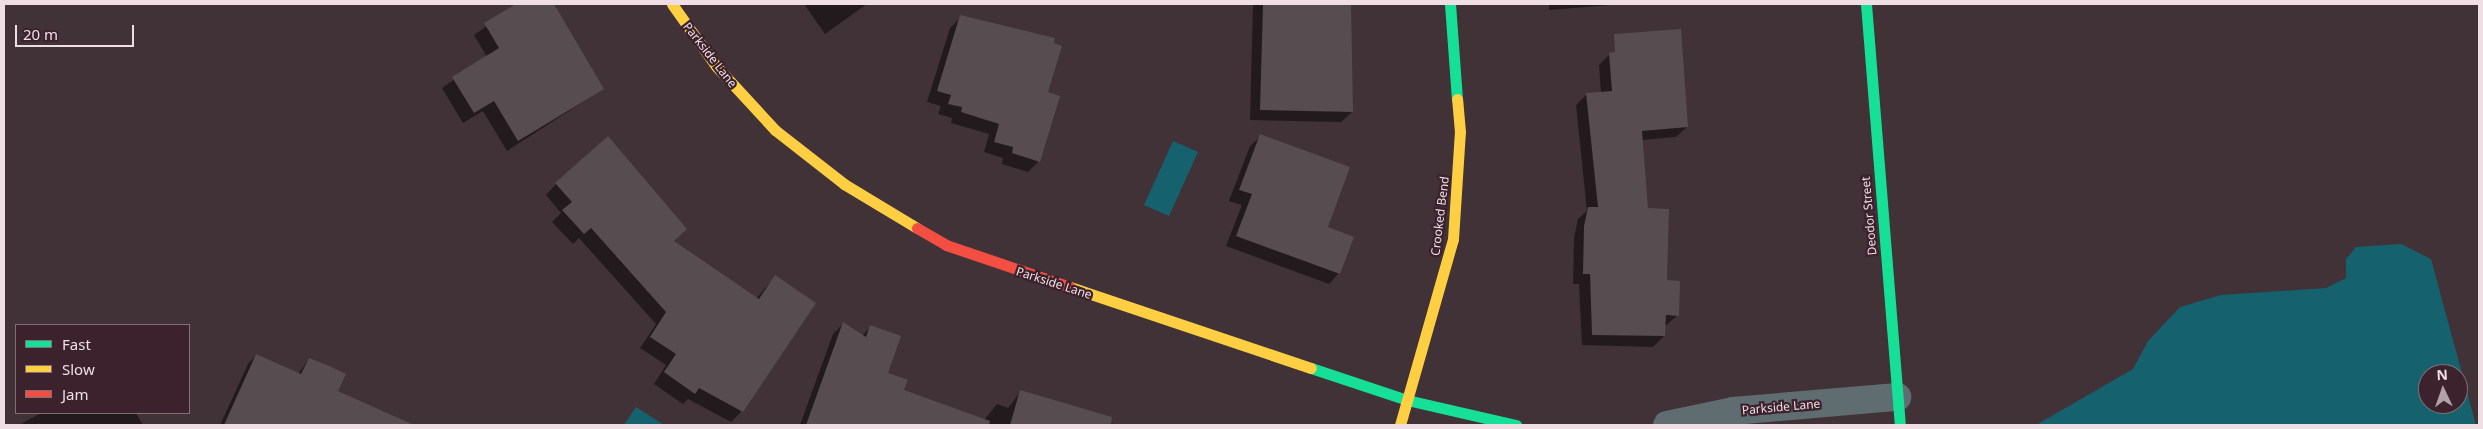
<!DOCTYPE html>
<html>
<head>
<meta charset="utf-8">
<style>
  body { margin:0 }
  #map { position:relative; width:2483px; height:429px; overflow:hidden; background:#403237; font-family:"Noto Sans",sans-serif }
  div>[style] { position:absolute }
  .water>* { inset:0; background:#15616e }
  .shadow>* { inset:0; background:#0007 }
  .building>* { inset:0; background:#574c50 }
  .street>* { height:28px; margin:-14px; padding:0 14px; transform-origin:14px; border-radius:14px; background:#5f6d71 }
  .fast>* { height:11px; margin:-5.5px; padding:0 5.5px; transform-origin:5.5px; border-radius:5.5px; background:#16e098 }
  .slow>* { height:11px; margin:-5.5px; padding:0 5.5px; transform-origin:5.5px; border-radius:5.5px; background:#ffcf43 }
  .jam>* { height:11px; margin:-5.5px; padding:0 5.5px; transform-origin:5.5px; border-radius:5.5px; background:#f24e42 }
  span { translate:-50% -50%; white-space:nowrap; text-align:center; line-height:1.15; -webkit-text-stroke:4.5px #3b222c; paint-order:stroke }
  .street-label { font-size:12px; color:#efdee4 }
  .frame { position:absolute; inset:0; border:5px solid #efdee4; pointer-events:none }
  .legend { position:absolute; left:15px; top:324px; width:175px; height:90px; box-sizing:border-box; background:#3b222c; border:1px solid #836d76; margin:0; padding:6px 9px; list-style:none; font-size:15px; color:#efdee4 }
  .legend li { display:flex; align-items:center; gap:10px; height:25px }
  .legend b { width:25px; border:1px solid #836d76 }
  .north { position:absolute; left:2418px; top:364px; width:50px; height:50px; box-sizing:border-box; background:#3b222c; border:1px solid #836d76; border-radius:50%; rotate:357deg; font-size:14px; font-weight:700; line-height:20px; text-align:center; color:#efdee4 }
  .north::after { content:''; display:block; margin:auto; width:18px; height:22px; background:#b2a2a7; clip-path:polygon(50% 0,100% 100%,50% 72%,0 100%) }
  .scale { position:absolute; left:15px; top:25px; width:119px; height:22px; box-sizing:border-box; border:2px solid #efdee4; border-top:0; padding-left:6px; font-size:15px; line-height:18px; white-space:nowrap; color:#efdee4; -webkit-text-stroke:4px #3b222c; paint-order:stroke }
</style>
</head>
<body>
<div id="map">
  <div class="water">
    <i style="clip-path:polygon(1173px 141px,1198px 152px,1169px 216px,1144px 205px)"></i>
    <i style="clip-path:polygon(evenodd,2401px 244px,2431px 259px,2476px 425px,2036px 425px,2133px 369px,2148px 341px,2180px 307px,2221px 295px,2326px 288px,2346px 278px,2346px 259px,2356px 247px,2401px 244px,2428px 374px,2458px 374px,2458px 404px,2428px 404px,2428px 374px)"></i>
    <i style="clip-path:polygon(636px 407px,664px 425px,624px 425px)"></i>
  </div>
  <div class="shadow">
    <i style="clip-path:polygon(518px 4px,548px 4px,603px 89px,507px 151px,483px 111px,463px 123px,442px 88px,487px 57px,474px 35px)"></i>
    <i style="clip-path:polygon(804px 4px,867px 4px,825px 34px)"></i>
    <i style="clip-path:polygon(1253px 4px,1350px 4px,1352px 112px,1341px 122px,1250px 120px)"></i>
    <i style="clip-path:polygon(1549px 4px,1622px 4px,1549px 10px)"></i>
    <i style="clip-path:polygon(961px 17px,1046px 93px,1039px 161px,1028px 172px,1002px 164px,1003px 158px,984px 152px,989px 134px,951px 123px,952px 118px,938px 114px,941px 106px,927px 102px,950px 28px)"></i>
    <i style="clip-path:polygon(1610px 54px,1687px 127px,1676px 137px,1642px 140px,1646px 210px,1678px 315px,1665px 326px,1664px 336px,1653px 347px,1582px 345px,1579px 284px,1573px 284px,1574px 238px,1578px 219px,1587px 211px,1576px 105px,1586px 95px,1601px 93px,1599px 65px)"></i>
    <i style="clip-path:polygon(1261px 136px,1326px 228px,1339px 273px,1329px 284px,1226px 246px,1242px 205px,1229px 201px,1250px 146px)"></i>
    <i style="clip-path:polygon(556px 184px,672px 242px,756px 299px,775px 277px,742px 411px,731px 422px,688px 399px,683px 404px,654px 384px,666px 365px,640px 348px,656px 324px,579px 238px,573px 244px,552px 222px,561px 213px,546px 195px)"></i>
    <i style="clip-path:polygon(844px 323px,862px 336px,871px 326px,886px 374px,903px 391px,984px 420px,997px 404px,1008px 408px,1021px 391px,1117px 425px,800px 425px,833px 334px)"></i>
    <i style="clip-path:polygon(256px 355px,298px 374px,309px 359px,336px 392px,383px 413px,377px 425px,220px 425px,248px 364px)"></i>
    <i style="clip-path:polygon(41px 413px,136px 413px,143px 425px,19px 425px)"></i>
  </div>
  <div class="building">
    <i style="clip-path:polygon(516px 4px,554px 4px,604px 89px,518px 141px,494px 101px,474px 113px,452px 77px,499px 48px,484px 23px)"></i>
    <i style="clip-path:polygon(1263px 4px,1351px 4px,1353px 112px,1260px 110px)"></i>
    <i style="clip-path:polygon(960px 15px,1055px 38px,1054px 43px,1062px 46px,1048px 92px,1060px 96px,1040px 162px,1012px 153px,1013px 147px,994px 142px,999px 124px,961px 112px,962px 107px,948px 104px,951px 95px,937px 91px)"></i>
    <i style="clip-path:polygon(1681px 29px,1688px 127px,1642px 131px,1648px 208px,1669px 209px,1667px 280px,1680px 281px,1679px 316px,1666px 315px,1665px 336px,1592px 335px,1590px 274px,1583px 274px,1584px 226px,1588px 207px,1598px 207px,1586px 93px,1612px 91px,1609px 53px,1615px 52px,1614px 34px)"></i>
    <i style="clip-path:polygon(1260px 134px,1350px 167px,1328px 227px,1354px 237px,1340px 274px,1236px 236px,1252px 194px,1239px 190px)"></i>
    <i style="clip-path:polygon(608px 136px,687px 229px,674px 241px,759px 299px,775px 275px,816px 303px,743px 412px,699px 388px,695px 394px,664px 372px,676px 354px,650px 337px,666px 312px,591px 228px,584px 234px,562px 210px,572px 202px,555px 183px)"></i>
    <i style="clip-path:polygon(843px 322px,866px 337px,870px 325px,901px 336px,888px 373px,908px 380px,904px 390px,990px 421px,989px 425px,806px 425px)"></i>
    <i style="clip-path:polygon(256px 354px,301px 374px,309px 358px,327px 365px,346px 374px,338px 391px,414px 425px,224px 425px)"></i>
    <i style="clip-path:polygon(1020px 390px,1112px 417px,1111px 425px,1010px 425px)"></i>
  </div>
  <div class="street">
    <i style="left:1667px;top:425px;width:67px;rotate:-12deg"></i>
    <i style="left:1733px;top:411px;width:165px;rotate:-4.9deg"></i>
  </div>
  <div class="fast">
    <i style="left:1450px;top:4px;width:95px;rotate:85.8deg"></i>
    <i style="left:1866px;top:4px;width:422px;rotate:85.4deg"></i>
    <i style="left:1311px;top:368px;width:101px;rotate:18.4deg"></i>
    <i style="left:1407px;top:400px;width:112px;rotate:12.9deg"></i>
  </div>
  <div class="slow">
    <i style="left:672px;top:4px;width:76px;rotate:54.6deg"></i>
    <i style="left:716px;top:66px;width:87px;rotate:47.3deg"></i>
    <i style="left:775px;top:130px;width:88px;rotate:38deg"></i>
    <i style="left:844px;top:184px;width:85px;rotate:31.1deg"></i>
    <i style="left:1070px;top:287px;width:254px;rotate:18.6deg"></i>
    <i style="left:1400px;top:425px;width:193px;rotate:-74.1deg"></i>
    <i style="left:1453px;top:239px;width:107px;rotate:-86.3deg"></i>
    <i style="left:1460px;top:132px;width:33px;rotate:-95deg"></i>
  </div>
  <div class="jam">
    <i style="left:917px;top:228px;width:34px;rotate:30deg"></i>
    <i style="left:946px;top:245px;width:131px;rotate:18.7deg"></i>
  </div>
  <div class="street-label">
    <span style="left:710px;top:55px;rotate:52deg">Parkside Lane</span>
    <span style="left:1440px;top:216px;rotate:-83deg">Crooked Bend</span>
    <span style="left:1869px;top:216px;rotate:-95deg">Deodor Street</span>
    <span style="left:1054px;top:283px;rotate:18deg">Parkside Lane</span>
    <span style="left:1781px;top:407px;rotate:-5deg">Parkside Lane</span>
  </div>
  <div class="frame"></div>
  <ul class="legend">
  <li><b style="height:6px;background:#16e098"></b>Fast</li>
  <li><b style="height:6px;background:#ffcf43"></b>Slow</li>
  <li><b style="height:6px;background:#f24e42"></b>Jam</li>
  </ul>
  <div class="north">N</div>
  <div class="scale">20 m</div>
</div>
</body>
</html>
